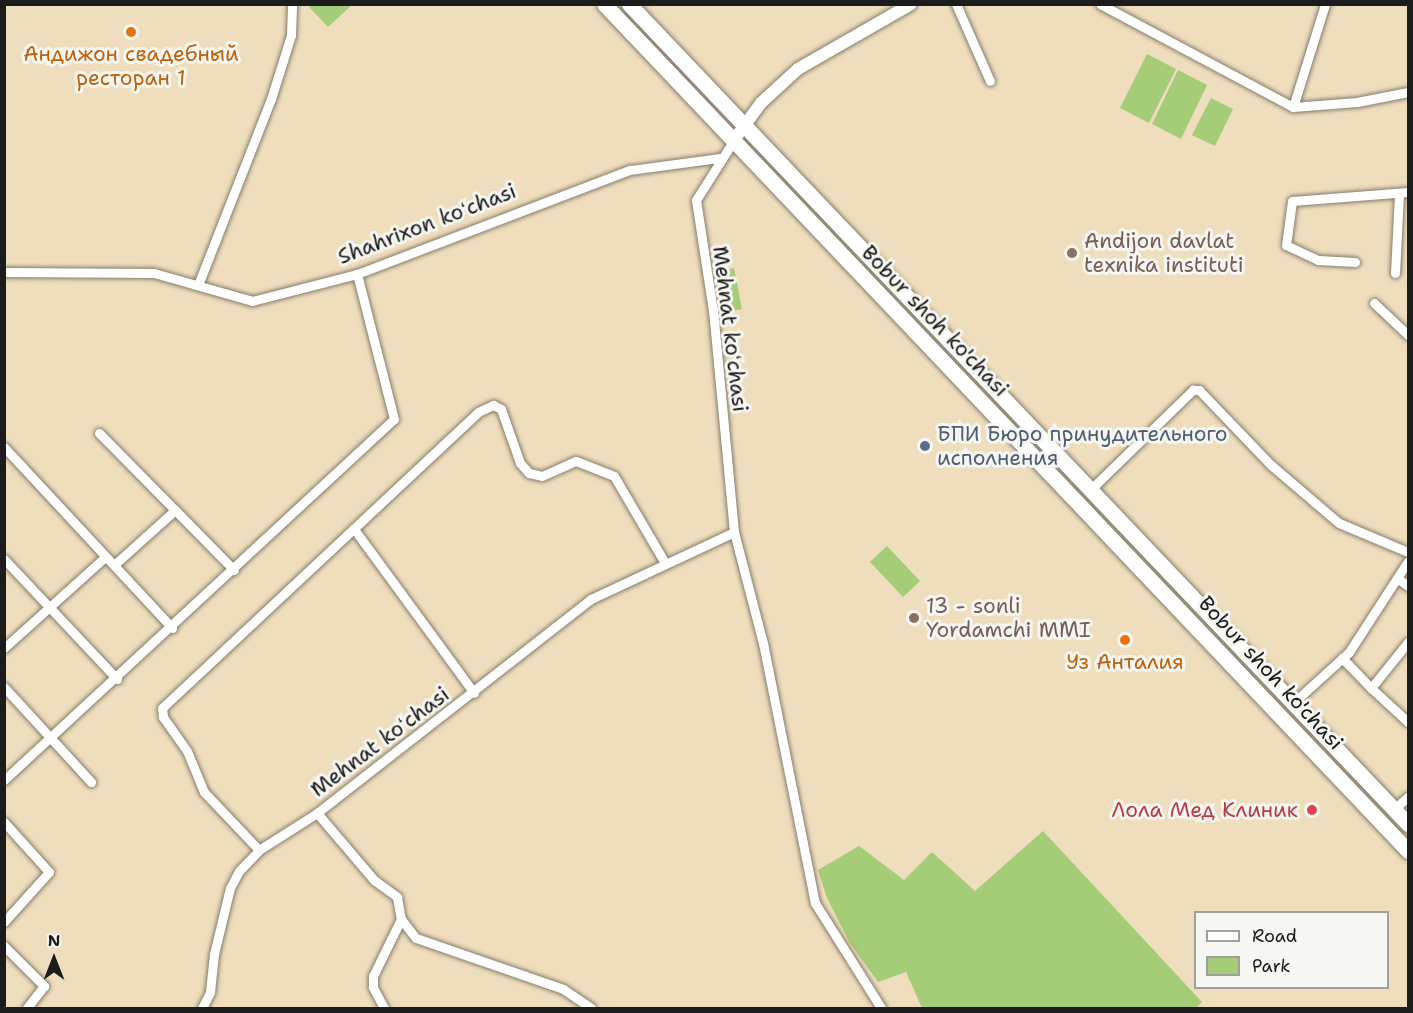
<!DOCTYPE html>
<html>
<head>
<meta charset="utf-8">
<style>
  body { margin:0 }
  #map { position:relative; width:1413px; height:1013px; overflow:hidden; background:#efdebd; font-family:"Shantell Sans",sans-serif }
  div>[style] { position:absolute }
  .green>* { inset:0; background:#a5cc76 }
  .roads { filter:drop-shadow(0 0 2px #867d6c) drop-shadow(0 0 2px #867d6c) }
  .minor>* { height:9px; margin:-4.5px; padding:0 4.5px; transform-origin:4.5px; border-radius:4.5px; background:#fff }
  .tertiary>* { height:12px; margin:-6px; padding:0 6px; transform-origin:6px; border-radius:6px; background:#fff }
  .primary>* { height:15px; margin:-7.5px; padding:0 7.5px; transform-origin:7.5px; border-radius:7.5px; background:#fff }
  .dots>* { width:16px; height:16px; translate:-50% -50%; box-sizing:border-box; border:3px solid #f6f6f2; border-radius:50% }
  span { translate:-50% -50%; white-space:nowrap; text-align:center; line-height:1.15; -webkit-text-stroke:6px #f6f6f2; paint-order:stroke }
  .food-label { font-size:21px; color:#c56008 }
  .street-label { font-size:21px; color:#1c1c1c }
  .education-label { font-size:21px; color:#785e54 }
  .left { translate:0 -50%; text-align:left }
  .service-label { font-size:21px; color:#4e5e75 }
  .health-label { font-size:21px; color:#be3a42 }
  .right { translate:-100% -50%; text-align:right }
  .frame { position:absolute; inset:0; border:6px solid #1c1c1c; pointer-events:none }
  .legend { position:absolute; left:1194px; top:911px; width:195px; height:78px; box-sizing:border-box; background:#f6f6f2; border:2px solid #9f9f9c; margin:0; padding:8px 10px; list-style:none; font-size:18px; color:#1c1c1c }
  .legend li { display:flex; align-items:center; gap:12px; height:30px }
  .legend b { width:30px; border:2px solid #9f9f9c }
  .north { position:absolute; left:24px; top:929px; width:60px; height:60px; -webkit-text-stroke:4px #f6f6f2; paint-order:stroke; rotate:0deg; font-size:16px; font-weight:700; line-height:24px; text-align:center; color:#1c1c1c }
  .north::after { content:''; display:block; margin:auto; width:21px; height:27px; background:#1c1c1c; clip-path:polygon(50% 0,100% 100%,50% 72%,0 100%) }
</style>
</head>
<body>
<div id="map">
  <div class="green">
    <i style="clip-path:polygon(312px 5px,312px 4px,352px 5px,328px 27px,309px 7px)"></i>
    <i style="clip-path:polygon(1147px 54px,1176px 69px,1149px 123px,1120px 108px)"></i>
    <i style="clip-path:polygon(1178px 70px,1207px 85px,1181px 139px,1152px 124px)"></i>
    <i style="clip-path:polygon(1211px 98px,1233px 109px,1215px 146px,1192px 135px)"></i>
    <i style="clip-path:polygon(734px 268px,742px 309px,720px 313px,713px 272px)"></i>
    <i style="clip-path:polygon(887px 546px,920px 581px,903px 597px,870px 562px)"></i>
    <i style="clip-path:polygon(1043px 831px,1202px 1002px,1196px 1008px,922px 1008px,906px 972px,878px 982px,850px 943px,827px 898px,818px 870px,859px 846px,904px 880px,932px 852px,975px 891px)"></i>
  </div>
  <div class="roads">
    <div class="minor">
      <i style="left:956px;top:4px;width:84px;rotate:66.2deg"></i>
      <i style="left:1100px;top:4px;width:219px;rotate:28.1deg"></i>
      <i style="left:1293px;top:107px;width:64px;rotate:-4.5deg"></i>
      <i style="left:1357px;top:102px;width:52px;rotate:-11.1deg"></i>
      <i style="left:1293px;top:107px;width:108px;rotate:-72.7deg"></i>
      <i style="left:1355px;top:262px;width:37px;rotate:-177deg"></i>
      <i style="left:1318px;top:260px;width:35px;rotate:-155deg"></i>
      <i style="left:1286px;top:245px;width:44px;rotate:-82.2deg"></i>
      <i style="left:1292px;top:201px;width:116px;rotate:-4.4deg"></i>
      <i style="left:4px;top:272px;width:150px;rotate:0.4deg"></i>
      <i style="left:154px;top:273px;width:102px;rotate:15.9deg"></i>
      <i style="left:252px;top:301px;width:108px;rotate:-14.4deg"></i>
      <i style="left:357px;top:274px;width:292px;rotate:-20.9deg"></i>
      <i style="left:630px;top:170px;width:90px;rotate:-7.7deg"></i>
      <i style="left:1395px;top:273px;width:80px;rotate:-87.1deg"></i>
      <i style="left:198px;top:285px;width:200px;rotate:-68.6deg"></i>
      <i style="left:271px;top:99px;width:67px;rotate:-72.6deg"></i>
      <i style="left:291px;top:35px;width:31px;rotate:-88deg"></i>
      <i style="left:1374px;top:303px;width:47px;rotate:43.3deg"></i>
      <i style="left:99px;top:433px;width:108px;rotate:45.4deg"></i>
      <i style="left:4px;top:447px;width:247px;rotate:47.1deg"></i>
      <i style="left:1090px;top:490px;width:144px;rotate:-44.2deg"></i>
      <i style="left:1193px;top:390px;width:6px"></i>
      <i style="left:1199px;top:390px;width:104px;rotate:46.2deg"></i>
      <i style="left:1271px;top:465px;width:89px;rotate:40.5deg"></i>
      <i style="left:1339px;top:523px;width:75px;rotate:22.8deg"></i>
      <i style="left:354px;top:529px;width:203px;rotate:53.8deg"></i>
      <i style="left:734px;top:532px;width:115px;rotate:75.4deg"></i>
      <i style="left:763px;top:643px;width:265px;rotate:78.7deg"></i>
      <i style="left:815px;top:903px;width:124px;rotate:57.8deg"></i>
      <i style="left:4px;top:559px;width:165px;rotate:46.7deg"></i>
      <i style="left:114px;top:565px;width:82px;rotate:-42deg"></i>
      <i style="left:175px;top:510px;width:84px;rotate:45.5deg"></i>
      <i style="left:1397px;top:578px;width:14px;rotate:36deg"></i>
      <i style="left:4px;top:648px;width:136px;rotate:-42deg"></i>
      <i style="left:1342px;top:658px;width:42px;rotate:46deg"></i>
      <i style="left:1371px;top:688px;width:59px;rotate:-51.2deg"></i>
      <i style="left:4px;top:687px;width:129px;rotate:47.5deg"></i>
      <i style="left:1371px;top:688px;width:50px;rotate:42.6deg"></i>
      <i style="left:1293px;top:703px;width:76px;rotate:-42.3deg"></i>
      <i style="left:1349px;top:652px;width:108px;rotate:-57deg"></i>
      <i style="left:4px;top:780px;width:531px;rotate:-42.79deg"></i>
      <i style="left:394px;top:419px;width:150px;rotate:-104.3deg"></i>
      <i style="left:1394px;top:809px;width:18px;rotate:-41deg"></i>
      <i style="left:317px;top:813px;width:88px;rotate:49.6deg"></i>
      <i style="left:374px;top:880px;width:29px;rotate:36deg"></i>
      <i style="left:397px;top:897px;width:22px;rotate:80deg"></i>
      <i style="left:401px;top:919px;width:24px;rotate:52deg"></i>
      <i style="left:416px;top:938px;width:156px;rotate:19.1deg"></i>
      <i style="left:563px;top:989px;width:34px;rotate:34deg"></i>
      <i style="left:4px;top:822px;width:67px;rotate:48deg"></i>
      <i style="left:49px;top:872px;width:67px;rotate:132deg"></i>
      <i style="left:259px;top:850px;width:80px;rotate:-133.5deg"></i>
      <i style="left:204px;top:792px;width:44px;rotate:-112.5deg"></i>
      <i style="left:187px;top:751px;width:42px;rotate:-125.2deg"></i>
      <i style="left:163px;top:717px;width:9px;rotate:-96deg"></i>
      <i style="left:162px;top:708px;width:433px;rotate:-43.1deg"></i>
      <i style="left:478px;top:412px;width:17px;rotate:-25deg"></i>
      <i style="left:493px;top:405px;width:9px;rotate:27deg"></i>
      <i style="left:501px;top:409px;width:57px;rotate:70.6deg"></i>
      <i style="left:520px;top:463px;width:13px;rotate:48deg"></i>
      <i style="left:529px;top:473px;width:13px;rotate:13deg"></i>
      <i style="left:542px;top:476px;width:37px;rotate:-24deg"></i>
      <i style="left:576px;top:461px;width:41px;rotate:21.5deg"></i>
      <i style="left:614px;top:476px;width:101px;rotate:59.6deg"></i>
      <i style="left:4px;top:946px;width:57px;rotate:45deg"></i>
      <i style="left:44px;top:986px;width:28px;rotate:128deg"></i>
      <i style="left:202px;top:1008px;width:18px;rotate:-63deg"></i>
      <i style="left:210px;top:992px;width:38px;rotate:-84deg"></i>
      <i style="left:214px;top:954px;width:68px;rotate:-76.4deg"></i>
      <i style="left:230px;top:888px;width:19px;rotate:-62deg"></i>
      <i style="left:239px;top:871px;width:29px;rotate:-46deg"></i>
      <i style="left:259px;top:850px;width:69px;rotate:-32.5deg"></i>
      <i style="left:317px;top:813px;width:348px;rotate:-38deg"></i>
      <i style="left:591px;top:599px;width:158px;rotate:-25.1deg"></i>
      <i style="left:734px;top:532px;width:222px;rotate:-95.4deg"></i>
      <i style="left:713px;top:311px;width:112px;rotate:-98.7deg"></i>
      <i style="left:696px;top:200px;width:71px;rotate:-57.7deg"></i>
      <i style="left:384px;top:1008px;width:24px;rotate:-118deg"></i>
      <i style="left:373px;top:987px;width:11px;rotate:-90deg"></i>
      <i style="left:373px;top:976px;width:64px;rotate:-63.8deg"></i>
    </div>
    <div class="tertiary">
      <i style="left:734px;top:140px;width:46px;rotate:-53.9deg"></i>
      <i style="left:761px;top:103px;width:50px;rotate:-42.6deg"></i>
      <i style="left:798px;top:69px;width:130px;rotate:-29.9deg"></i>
    </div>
    <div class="primary">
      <i style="left:604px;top:4px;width:1168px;rotate:46.49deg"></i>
      <i style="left:629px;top:4px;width:1131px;rotate:46.47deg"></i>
    </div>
  </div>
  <div class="dots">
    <i style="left:131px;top:32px;background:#e8710a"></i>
    <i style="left:1072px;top:253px;background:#8d6e63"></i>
    <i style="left:925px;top:446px;background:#5c6f8a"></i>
    <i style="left:914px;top:618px;background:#8d6e63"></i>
    <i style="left:1125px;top:640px;background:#e8710a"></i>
    <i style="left:1312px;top:810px;background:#e0444e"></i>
  </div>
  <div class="food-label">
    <span style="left:131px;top:66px">Андижон свадебный<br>ресторан 1</span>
    <span style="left:1125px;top:662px">Уз Анталия</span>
  </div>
  <div class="street-label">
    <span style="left:427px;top:224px;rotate:-21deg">Shahrixon koʻchasi</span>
    <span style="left:935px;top:321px;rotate:46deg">Bobur shoh ko'chasi</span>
    <span style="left:730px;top:329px;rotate:83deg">Mehnat koʻchasi</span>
    <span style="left:1271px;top:673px;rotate:47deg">Bobur shoh ko'chasi</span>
    <span style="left:380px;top:742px;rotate:-37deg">Mehnat koʻchasi</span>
  </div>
  <div class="education-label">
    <span class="left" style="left:1084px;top:253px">Andijon davlat<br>texnika instituti</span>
    <span class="left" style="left:926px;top:618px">13 - sonli<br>Yordamchi MMI</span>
  </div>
  <div class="service-label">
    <span class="left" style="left:937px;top:446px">БПИ Бюро принудительного<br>исполнения</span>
  </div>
  <div class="health-label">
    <span class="right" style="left:1298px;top:810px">Лола Мед Клиник</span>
  </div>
  <div class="frame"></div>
  <ul class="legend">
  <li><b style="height:8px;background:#fff"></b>Road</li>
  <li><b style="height:16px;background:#a5cc76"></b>Park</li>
  </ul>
  <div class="north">N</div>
</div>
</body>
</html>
